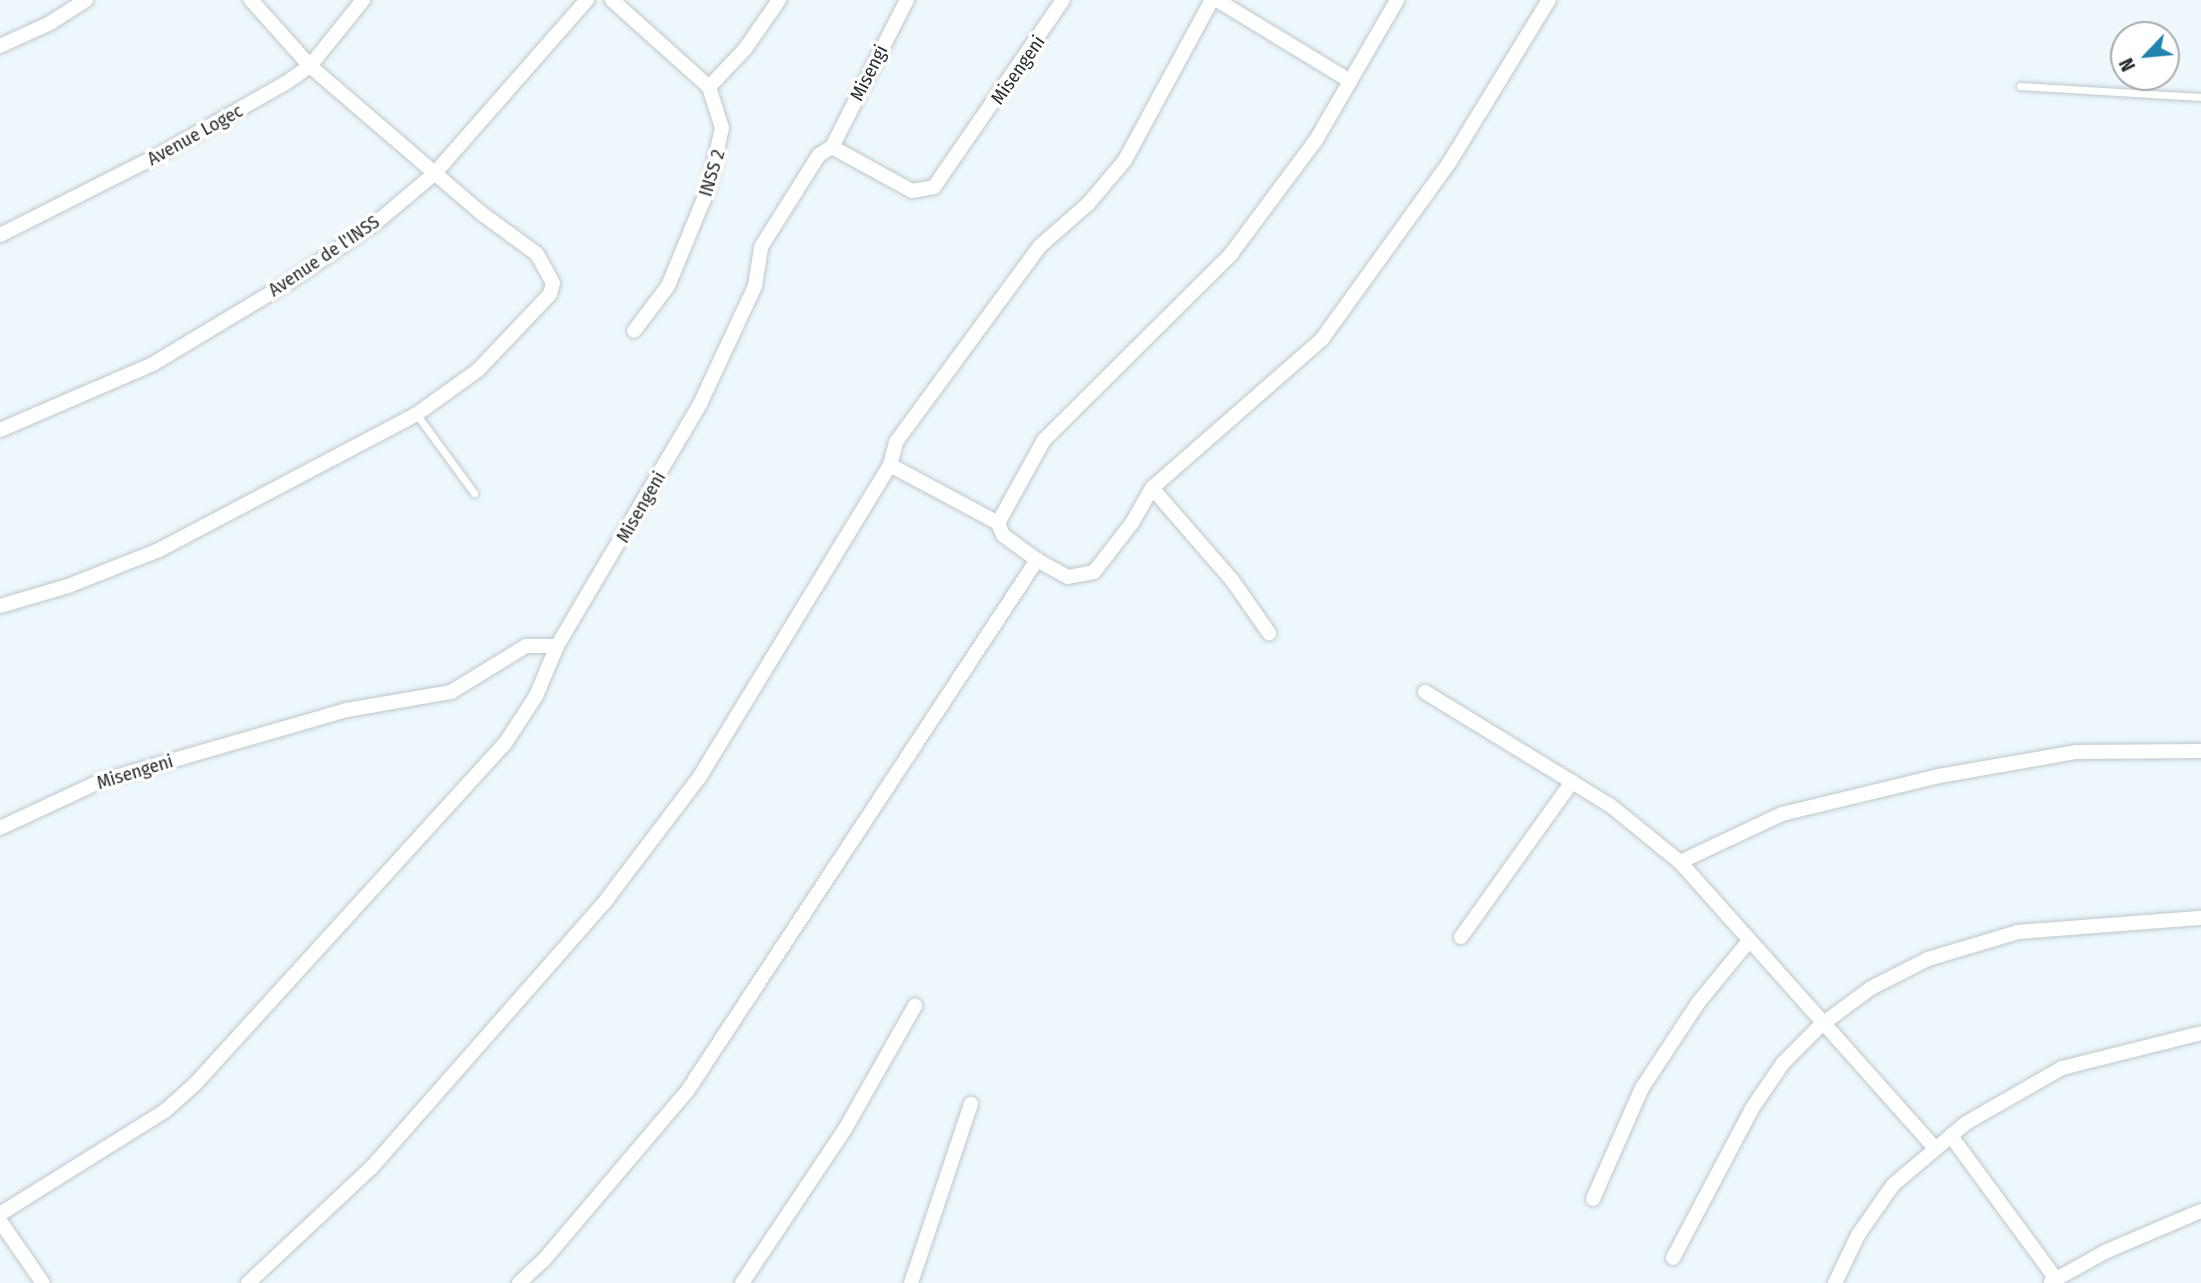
<!DOCTYPE html>
<html>
<head>
<meta charset="utf-8">
<style>
  body { margin:0 }
  #map { position:relative; width:2201px; height:1283px; overflow:hidden; background:#edf7fc; font-family:"Fira Sans Condensed",sans-serif }
  div>[style] { position:absolute }
  .roads { filter:drop-shadow(0 0 2px #bec7cc) drop-shadow(0 0 2px #bec7cc) }
  .lane>* { height:7px; margin:-3.5px; padding:0 3.5px; transform-origin:3.5px; border-radius:3.5px; background:#fff }
  .street>* { height:14px; margin:-7px; padding:0 7px; transform-origin:7px; border-radius:7px; background:#fff }
  span { translate:-50% -50%; white-space:nowrap; text-align:center; line-height:1.15; -webkit-text-stroke:7px #fff; paint-order:stroke }
  .street-label { font-size:19px; color:#282c2e }
  .north { position:absolute; left:2110px; top:21px; width:70px; height:70px; box-sizing:border-box; background:#fff; border:2px solid #a9abab; border-radius:50%; rotate:244deg; font-size:19px; font-weight:700; line-height:28px; text-align:center; color:#282c2e }
  .north::after { content:''; display:block; margin:auto; width:24px; height:32px; background:#2184af; clip-path:polygon(50% 0,100% 100%,50% 72%,0 100%) }
</style>
</head>
<body>
<div id="map">
  <div class="roads">
    <div class="lane">
      <i style="left:2020px;top:86px;width:181px;rotate:3.5deg"></i>
      <i style="left:417px;top:415px;width:97px;rotate:53.8deg"></i>
    </div>
    <div class="street">
      <i style="left:612px;top:0;width:130px;rotate:41.9deg"></i>
      <i style="left:709px;top:87px;width:43px;rotate:72.4deg"></i>
      <i style="left:722px;top:128px;width:63px;rotate:102.9deg"></i>
      <i style="left:708px;top:189px;width:105px;rotate:112.4deg"></i>
      <i style="left:668px;top:286px;width:56px;rotate:127.1deg"></i>
      <i style="left:1217px;top:0;width:156px;rotate:31.3deg"></i>
      <i style="left:0;top:46px;width:55px;rotate:-24.7deg"></i>
      <i style="left:50px;top:23px;width:43px;rotate:-32.6deg"></i>
      <i style="left:709px;top:87px;width:52px;rotate:-46.5deg"></i>
      <i style="left:745px;top:49px;width:60px;rotate:-55.2deg"></i>
      <i style="left:832px;top:147px;width:165px;rotate:-63deg"></i>
      <i style="left:0;top:235px;width:184px;rotate:-26.8deg"></i>
      <i style="left:164px;top:152px;width:142px;rotate:-29.6deg"></i>
      <i style="left:287px;top:82px;width:28px;rotate:-35deg"></i>
      <i style="left:310px;top:66px;width:85px;rotate:-51.2deg"></i>
      <i style="left:0;top:430px;width:167px;rotate:-23.3deg"></i>
      <i style="left:153px;top:364px;width:162px;rotate:-31.1deg"></i>
      <i style="left:292px;top:280px;width:103px;rotate:-34.3deg"></i>
      <i style="left:377px;top:222px;width:75px;rotate:-40.1deg"></i>
      <i style="left:434px;top:174px;width:232px;rotate:-48.7deg"></i>
      <i style="left:890px;top:465px;width:123px;rotate:28.2deg"></i>
      <i style="left:1152px;top:488px;width:122px;rotate:49deg"></i>
      <i style="left:1232px;top:580px;width:65px;rotate:55.1deg"></i>
      <i style="left:1037px;top:560px;width:42px;rotate:-143.7deg"></i>
      <i style="left:1003px;top:535px;width:13px;rotate:-113deg"></i>
      <i style="left:998px;top:523px;width:95px;rotate:-61deg"></i>
      <i style="left:1044px;top:440px;width:264px;rotate:-44.8deg"></i>
      <i style="left:1231px;top:254px;width:142px;rotate:-53.3deg"></i>
      <i style="left:1316px;top:140px;width:162px;rotate:-59.9deg"></i>
      <i style="left:0;top:606px;width:71px;rotate:-16.4deg"></i>
      <i style="left:68px;top:586px;width:98px;rotate:-21.6deg"></i>
      <i style="left:159px;top:550px;width:292px;rotate:-27.8deg"></i>
      <i style="left:417px;top:414px;width:75px;rotate:-35.8deg"></i>
      <i style="left:478px;top:370px;width:105px;rotate:-46.5deg"></i>
      <i style="left:550px;top:294px;width:11px;rotate:-75deg"></i>
      <i style="left:553px;top:283px;width:33px;rotate:-119deg"></i>
      <i style="left:537px;top:254px;width:69px;rotate:-143.8deg"></i>
      <i style="left:481px;top:213px;width:225px;rotate:-139.3deg"></i>
      <i style="left:310px;top:66px;width:89px;rotate:-131.8deg"></i>
      <i style="left:1425px;top:692px;width:218px;rotate:31.5deg"></i>
      <i style="left:1611px;top:806px;width:89px;rotate:39.1deg"></i>
      <i style="left:1680px;top:862px;width:383px;rotate:48.3deg"></i>
      <i style="left:0;top:828px;width:111px;rotate:-25deg"></i>
      <i style="left:101px;top:781px;width:256px;rotate:-16.1deg"></i>
      <i style="left:347px;top:710px;width:106px;rotate:-9.8deg"></i>
      <i style="left:451px;top:692px;width:88px;rotate:-31.5deg"></i>
      <i style="left:526px;top:646px;width:31px"></i>
      <i style="left:557px;top:646px;width:281px;rotate:-59.4deg"></i>
      <i style="left:700px;top:404px;width:130px;rotate:-65deg"></i>
      <i style="left:755px;top:286px;width:39px;rotate:-81deg"></i>
      <i style="left:761px;top:247px;width:109px;rotate:-57.8deg"></i>
      <i style="left:819px;top:155px;width:15px;rotate:-32deg"></i>
      <i style="left:832px;top:147px;width:91px;rotate:28.8deg"></i>
      <i style="left:912px;top:191px;width:22px;rotate:-10deg"></i>
      <i style="left:934px;top:187px;width:227px;rotate:-55.4deg"></i>
      <i style="left:1680px;top:862px;width:113px;rotate:-25.2deg"></i>
      <i style="left:1782px;top:814px;width:162px;rotate:-13.6deg"></i>
      <i style="left:1939px;top:776px;width:140px;rotate:-9.9deg"></i>
      <i style="left:2077px;top:752px;width:124px;rotate:-0.5deg"></i>
      <i style="left:1461px;top:937px;width:191px;rotate:-54.4deg"></i>
      <i style="left:1951px;top:1136px;width:177px;rotate:53.7deg"></i>
      <i style="left:1593px;top:1199px;width:121px;rotate:-66.2deg"></i>
      <i style="left:1642px;top:1088px;width:102px;rotate:-56.6deg"></i>
      <i style="left:1698px;top:1003px;width:80px;rotate:-50.6deg"></i>
      <i style="left:0;top:1214px;width:195px;rotate:-32deg"></i>
      <i style="left:165px;top:1111px;width:40px;rotate:-42deg"></i>
      <i style="left:195px;top:1084px;width:459px;rotate:-47.7deg"></i>
      <i style="left:504px;top:745px;width:59px;rotate:-56.9deg"></i>
      <i style="left:536px;top:696px;width:54px;rotate:-67.2deg"></i>
      <i style="left:0;top:1221px;width:75px;rotate:55.3deg"></i>
      <i style="left:1673px;top:1258px;width:171px;rotate:-62.1deg"></i>
      <i style="left:1753px;top:1107px;width:53px;rotate:-55.7deg"></i>
      <i style="left:1783px;top:1063px;width:54px;rotate:-45deg"></i>
      <i style="left:1821px;top:1025px;width:62px;rotate:-36.5deg"></i>
      <i style="left:1871px;top:988px;width:64px;rotate:-27deg"></i>
      <i style="left:1928px;top:959px;width:94px;rotate:-16.7deg"></i>
      <i style="left:2018px;top:932px;width:184px;rotate:-4.4deg"></i>
      <i style="left:2051px;top:1282px;width:64px;rotate:-29deg"></i>
      <i style="left:2107px;top:1251px;width:102px;rotate:-23.1deg"></i>
      <i style="left:248px;top:1283px;width:168px;rotate:-43.1deg"></i>
      <i style="left:371px;top:1168px;width:358px;rotate:-48.7deg"></i>
      <i style="left:607px;top:899px;width:152px;rotate:-52.8deg"></i>
      <i style="left:699px;top:778px;width:367px;rotate:-58.6deg"></i>
      <i style="left:890px;top:465px;width:24px;rotate:-75deg"></i>
      <i style="left:896px;top:442px;width:243px;rotate:-53.7deg"></i>
      <i style="left:1040px;top:246px;width:64px;rotate:-41.2deg"></i>
      <i style="left:1088px;top:204px;width:57px;rotate:-49.9deg"></i>
      <i style="left:1125px;top:160px;width:182px;rotate:-61.5deg"></i>
      <i style="left:519px;top:1283px;width:33px;rotate:-43deg"></i>
      <i style="left:543px;top:1261px;width:224px;rotate:-49.7deg"></i>
      <i style="left:688px;top:1090px;width:635px;rotate:-56.64deg"></i>
      <i style="left:1037px;top:560px;width:35px;rotate:29deg"></i>
      <i style="left:1068px;top:577px;width:26px;rotate:-11deg"></i>
      <i style="left:1094px;top:572px;width:62px;rotate:-52.2deg"></i>
      <i style="left:1132px;top:523px;width:40px;rotate:-60.3deg"></i>
      <i style="left:1152px;top:488px;width:226px;rotate:-41.2deg"></i>
      <i style="left:1322px;top:339px;width:217px;rotate:-54.2deg"></i>
      <i style="left:1449px;top:163px;width:191px;rotate:-58.5deg"></i>
      <i style="left:742px;top:1283px;width:185px;rotate:-56.2deg"></i>
      <i style="left:845px;top:1129px;width:142px;rotate:-60.4deg"></i>
      <i style="left:911px;top:1283px;width:189px;rotate:-71.5deg"></i>
      <i style="left:1835px;top:1283px;width:53px;rotate:-64.4deg"></i>
      <i style="left:1858px;top:1235px;width:61px;rotate:-55deg"></i>
      <i style="left:1893px;top:1185px;width:96px;rotate:-40.3deg"></i>
      <i style="left:1966px;top:1123px;width:111px;rotate:-29.8deg"></i>
      <i style="left:2062px;top:1068px;width:143px;rotate:-14.1deg"></i>
    </div>
  </div>
  <div class="street-label">
    <span style="left:1018px;top:70px;rotate:-55deg">Misengeni</span>
    <span style="left:869px;top:73px;rotate:-63deg">Misengi</span>
    <span style="left:195px;top:135px;rotate:-29deg">Avenue Logec</span>
    <span style="left:712px;top:173px;rotate:-73deg">INSS 2</span>
    <span style="left:324px;top:256px;rotate:-34deg">Avenue de l'INSS</span>
    <span style="left:641px;top:507px;rotate:-60deg">Misengeni</span>
    <span style="left:135px;top:772px;rotate:-17deg">Misengeni</span>
  </div>
  <div class="north">N</div>
</div>
</body>
</html>
